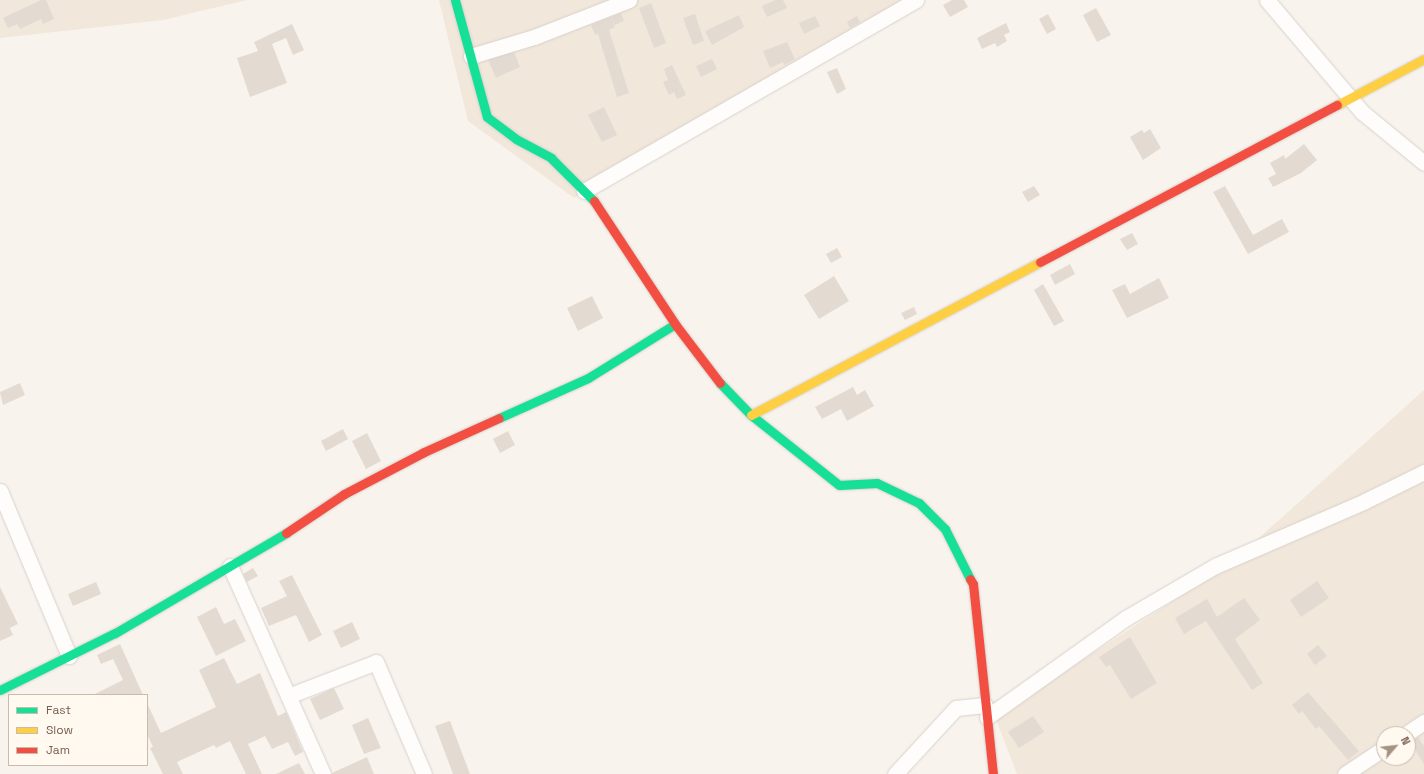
<!DOCTYPE html>
<html>
<head>
<meta charset="utf-8">
<style>
  body { margin:0 }
  #map { position:relative; width:1424px; height:774px; overflow:hidden; background:#f8f4ed; font-family:"Space Grotesk",sans-serif }
  div>[style] { position:absolute }
  .residential>* { inset:0; background:#f1e7db }
  .building>* { inset:0; background:#e3dad2 }
  .roads { filter:drop-shadow(0 0 1px #d7d1cb) drop-shadow(0 0 1px #d7d1cb) }
  .street>* { height:15px; margin:-7.5px; padding:0 7.5px; transform-origin:7.5px; border-radius:7.5px; background:#fefdfc }
  .fast>* { height:9px; margin:-4.5px; padding:0 4.5px; transform-origin:4.5px; border-radius:4.5px; background:#16e098 }
  .slow>* { height:9px; margin:-4.5px; padding:0 4.5px; transform-origin:4.5px; border-radius:4.5px; background:#ffcf43 }
  .jam>* { height:9px; margin:-4.5px; padding:0 4.5px; transform-origin:4.5px; border-radius:4.5px; background:#f24e42 }
  span { translate:-50% -50%; white-space:nowrap; text-align:center; line-height:1.15; -webkit-text-stroke:3.5px #fff9f0; paint-order:stroke }
  .legend { position:absolute; left:8px; top:694px; width:140px; height:72px; box-sizing:border-box; background:#fff9f0; border:1px solid #c9bbae; margin:0; padding:5px 7px; list-style:none; font-size:12px; color:#775d4c }
  .legend li { display:flex; align-items:center; gap:8px; height:20px }
  .legend b { width:20px; border:1px solid #c9bbae }
  .north { position:absolute; left:1376px; top:726px; width:40px; height:40px; box-sizing:border-box; background:#fff9f0; border:1px solid #c9bbae; border-radius:50%; rotate:62deg; font-size:11px; font-weight:700; line-height:16px; text-align:center; color:#775d4c }
  .north::after { content:''; display:block; margin:auto; width:14px; height:18px; background:#a49284; clip-path:polygon(50% 0,100% 100%,50% 72%,0 100%) }
</style>
</head>
<body>
<div id="map">
  <div class="residential">
    <i style="clip-path:polygon(0 0,247px 0,163px 20px,0 38px)"></i>
    <i style="clip-path:polygon(439px 0,923px 0,574px 198px,468px 121px)"></i>
    <i style="clip-path:polygon(evenodd,1424px 390px,1424px 774px,1017px 774px,995px 717px,1230px 564px,1424px 390px,1384px 734px,1408px 734px,1408px 758px,1384px 758px,1384px 734px)"></i>
  </div>
  <div class="building">
    <i style="clip-path:polygon(41px 0,46px 0,54px 19px,43px 24px,41px 19px,20px 29px,17px 24px,8px 28px,3px 18px)"></i>
    <i style="clip-path:polygon(775px 0,783px 0,787px 8px,767px 17px,762px 6px)"></i>
    <i style="clip-path:polygon(952px 0,964px 0,968px 7px,950px 17px,943px 5px)"></i>
    <i style="clip-path:polygon(651px 3px,666px 43px,654px 48px,639px 8px)"></i>
    <i style="clip-path:polygon(1096px 8px,1111px 35px,1097px 42px,1083px 15px)"></i>
    <i style="clip-path:polygon(621px 13px,624px 21px,615px 25px,611px 17px)"></i>
    <i style="clip-path:polygon(695px 14px,704px 41px,693px 45px,683px 18px)"></i>
    <i style="clip-path:polygon(1048px 14px,1056px 29px,1047px 34px,1039px 19px)"></i>
    <i style="clip-path:polygon(739px 15px,744px 27px,712px 45px,705px 31px)"></i>
    <i style="clip-path:polygon(815px 16px,820px 26px,804px 34px,799px 23px)"></i>
    <i style="clip-path:polygon(857px 16px,860px 22px,850px 28px,847px 22px)"></i>
    <i style="clip-path:polygon(611px 17px,615px 27px,609px 30px,629px 93px,617px 97px,598px 34px,595px 35px,591px 25px)"></i>
    <i style="clip-path:polygon(1006px 23px,1010px 32px,1004px 35px,1007px 41px,997px 47px,995px 43px,982px 49px,977px 38px)"></i>
    <i style="clip-path:polygon(292px 24px,304px 50px,293px 55px,286px 38px,272px 44px,287px 83px,250px 97px,237px 58px,258px 51px,254px 42px)"></i>
    <i style="clip-path:polygon(787px 42px,795px 59px,784px 65px,783px 62px,770px 68px,763px 51px)"></i>
    <i style="clip-path:polygon(514px 52px,520px 67px,496px 78px,488px 60px)"></i>
    <i style="clip-path:polygon(712px 59px,717px 69px,701px 77px,696px 66px)"></i>
    <i style="clip-path:polygon(672px 65px,686px 95px,677px 99px,674px 92px,669px 95px,663px 82px,668px 80px,664px 69px)"></i>
    <i style="clip-path:polygon(837px 68px,846px 89px,837px 94px,827px 72px)"></i>
    <i style="clip-path:polygon(604px 107px,617px 135px,602px 142px,588px 115px)"></i>
    <i style="clip-path:polygon(1150px 129px,1161px 148px,1143px 160px,1130px 137px,1142px 130px,1144px 133px)"></i>
    <i style="clip-path:polygon(1304px 144px,1317px 160px,1301px 173px,1273px 187px,1268px 178px,1276px 174px,1270px 163px,1284px 155px,1285px 159px)"></i>
    <i style="clip-path:polygon(1034px 186px,1040px 195px,1028px 202px,1022px 192px)"></i>
    <i style="clip-path:polygon(1225px 186px,1253px 235px,1282px 219px,1289px 232px,1248px 254px,1213px 192px)"></i>
    <i style="clip-path:polygon(1132px 233px,1138px 244px,1127px 250px,1120px 239px)"></i>
    <i style="clip-path:polygon(837px 248px,842px 257px,831px 263px,826px 254px)"></i>
    <i style="clip-path:polygon(1070px 264px,1075px 274px,1055px 285px,1050px 275px)"></i>
    <i style="clip-path:polygon(834px 276px,849px 301px,819px 319px,804px 295px)"></i>
    <i style="clip-path:polygon(1159px 278px,1169px 298px,1127px 318px,1112px 290px,1125px 284px,1130px 294px)"></i>
    <i style="clip-path:polygon(1043px 284px,1064px 321px,1054px 326px,1034px 290px)"></i>
    <i style="clip-path:polygon(592px 296px,603px 318px,578px 331px,567px 308px)"></i>
    <i style="clip-path:polygon(914px 307px,917px 314px,905px 320px,901px 313px)"></i>
    <i style="clip-path:polygon(20px 383px,25px 395px,3px 405px,0 392px)"></i>
    <i style="clip-path:polygon(853px 387px,857px 395px,865px 390px,874px 406px,847px 421px,841px 409px,822px 419px,815px 407px)"></i>
    <i style="clip-path:polygon(343px 429px,348px 439px,326px 451px,321px 441px)"></i>
    <i style="clip-path:polygon(508px 431px,515px 445px,500px 453px,493px 439px)"></i>
    <i style="clip-path:polygon(367px 433px,381px 461px,366px 469px,352px 441px)"></i>
    <i style="clip-path:polygon(253px 568px,258px 576px,247px 582px,243px 574px)"></i>
    <i style="clip-path:polygon(292px 575px,322px 635px,309px 642px,296px 615px,269px 626px,261px 608px,287px 596px,279px 581px)"></i>
    <i style="clip-path:polygon(1317px 581px,1329px 598px,1301px 617px,1290px 600px)"></i>
    <i style="clip-path:polygon(96px 582px,101px 594px,73px 606px,68px 594px)"></i>
    <i style="clip-path:polygon(0 587px,18px 624px,10px 628px,13px 635px,0 641px)"></i>
    <i style="clip-path:polygon(1244px 598px,1260px 620px,1235px 639px,1263px 683px,1252px 690px,1206px 621px,1184px 634px,1175px 618px,1207px 599px,1217px 617px)"></i>
    <i style="clip-path:polygon(216px 607px,224px 624px,235px 619px,246px 641px,216px 656px,197px 617px)"></i>
    <i style="clip-path:polygon(352px 622px,360px 639px,341px 648px,333px 631px)"></i>
    <i style="clip-path:polygon(1130px 637px,1157px 683px,1131px 699px,1110px 665px,1106px 667px,1099px 657px)"></i>
    <i style="clip-path:polygon(120px 644px,143px 695px,93px 695px,123px 680px,113px 659px,101px 664px,97px 655px)"></i>
    <i style="clip-path:polygon(1318px 645px,1327px 656px,1315px 665px,1307px 654px)"></i>
    <i style="clip-path:polygon(224px 658px,237px 684px,260px 673px,278px 716px,286px 712px,303px 752px,295px 756px,288px 742px,272px 749px,265px 736px,248px 744px,262px 774px,246px 774px,230px 741px,216px 748px,214px 745px,177px 762px,183px 774px,163px 774px,150px 748px,153px 747px,147px 734px,147px 703px,161px 733px,216px 707px,199px 670px)"></i>
    <i style="clip-path:polygon(334px 688px,344px 709px,320px 720px,310px 699px)"></i>
    <i style="clip-path:polygon(1308px 692px,1359px 751px,1348px 760px,1319px 726px,1316px 729px,1302px 711px,1299px 714px,1292px 705px)"></i>
    <i style="clip-path:polygon(1033px 716px,1044px 732px,1019px 748px,1008px 732px)"></i>
    <i style="clip-path:polygon(368px 718px,381px 748px,364px 754px,352px 725px)"></i>
    <i style="clip-path:polygon(450px 721px,470px 774px,453px 774px,435px 726px)"></i>
    <i style="clip-path:polygon(1418px 737px,1424px 746px,1424px 764px,1410px 742px)"></i>
    <i style="clip-path:polygon(367px 757px,374px 774px,332px 774px,332px 773px)"></i>
    <i style="clip-path:polygon(299px 763px,305px 774px,276px 774px)"></i>
  </div>
  <div class="roads">
    <div class="street">
      <i style="left:1267px;top:0;width:147px;rotate:49.7deg"></i>
      <i style="left:1362px;top:112px;width:80px;rotate:39.4deg"></i>
      <i style="left:471px;top:56px;width:66px;rotate:-16.8deg"></i>
      <i style="left:534px;top:37px;width:102px;rotate:-21.3deg"></i>
      <i style="left:584px;top:191px;width:383px;rotate:-29.9deg"></i>
      <i style="left:0;top:491px;width:179px;rotate:67.3deg"></i>
      <i style="left:230px;top:566px;width:228px;rotate:65.9deg"></i>
      <i style="left:288px;top:696px;width:94px;rotate:-21.1deg"></i>
      <i style="left:376px;top:662px;width:122px;rotate:66.8deg"></i>
      <i style="left:987px;top:717px;width:171px;rotate:-35.5deg"></i>
      <i style="left:1126px;top:618px;width:103px;rotate:-30.3deg"></i>
      <i style="left:1215px;top:566px;width:163px;rotate:-23.4deg"></i>
      <i style="left:1365px;top:501px;width:66px;rotate:-26.2deg"></i>
      <i style="left:1406px;top:734px;width:22px;rotate:-34deg"></i>
      <i style="left:895px;top:774px;width:90px;rotate:-47.3deg"></i>
      <i style="left:956px;top:708px;width:29px;rotate:-6deg"></i>
      <i style="left:1345px;top:774px;width:47px;rotate:-33.7deg"></i>
    </div>
    <div class="fast">
      <i style="left:455px;top:0;width:121px;rotate:74.7deg"></i>
      <i style="left:487px;top:117px;width:36px;rotate:37deg"></i>
      <i style="left:516px;top:139px;width:40px;rotate:28deg"></i>
      <i style="left:551px;top:158px;width:61px;rotate:45deg"></i>
      <i style="left:720px;top:383px;width:45px;rotate:45.9deg"></i>
      <i style="left:751px;top:415px;width:112px;rotate:38.5deg"></i>
      <i style="left:839px;top:485px;width:38px;rotate:-3deg"></i>
      <i style="left:877px;top:483px;width:47px;rotate:25.5deg"></i>
      <i style="left:919px;top:503px;width:37px;rotate:45deg"></i>
      <i style="left:945px;top:529px;width:56px;rotate:63.4deg"></i>
      <i style="left:499px;top:418px;width:98px;rotate:-24.2deg"></i>
      <i style="left:588px;top:378px;width:102px;rotate:-31.8deg"></i>
      <i style="left:0;top:690px;width:128px;rotate:-26.4deg"></i>
      <i style="left:115px;top:633px;width:198px;rotate:-30.3deg"></i>
    </div>
    <div class="slow">
      <i style="left:1337px;top:105px;width:98px;rotate:-27.9deg"></i>
      <i style="left:751px;top:415px;width:327px;rotate:-27.9deg"></i>
    </div>
    <div class="jam">
      <i style="left:594px;top:201px;width:147px;rotate:56.6deg"></i>
      <i style="left:675px;top:324px;width:74px;rotate:52.7deg"></i>
      <i style="left:1040px;top:262px;width:336px;rotate:-27.9deg"></i>
      <i style="left:286px;top:533px;width:70px;rotate:-33.9deg"></i>
      <i style="left:344px;top:494px;width:90px;rotate:-27.7deg"></i>
      <i style="left:424px;top:452px;width:82px;rotate:-24.4deg"></i>
      <i style="left:970px;top:579px;width:6px;rotate:59deg"></i>
      <i style="left:973px;top:584px;width:191px;rotate:84deg"></i>
    </div>
  </div>
  <ul class="legend">
  <li><b style="height:5px;background:#16e098"></b>Fast</li>
  <li><b style="height:5px;background:#ffcf43"></b>Slow</li>
  <li><b style="height:5px;background:#f24e42"></b>Jam</li>
  </ul>
  <div class="north">N</div>
</div>
</body>
</html>
